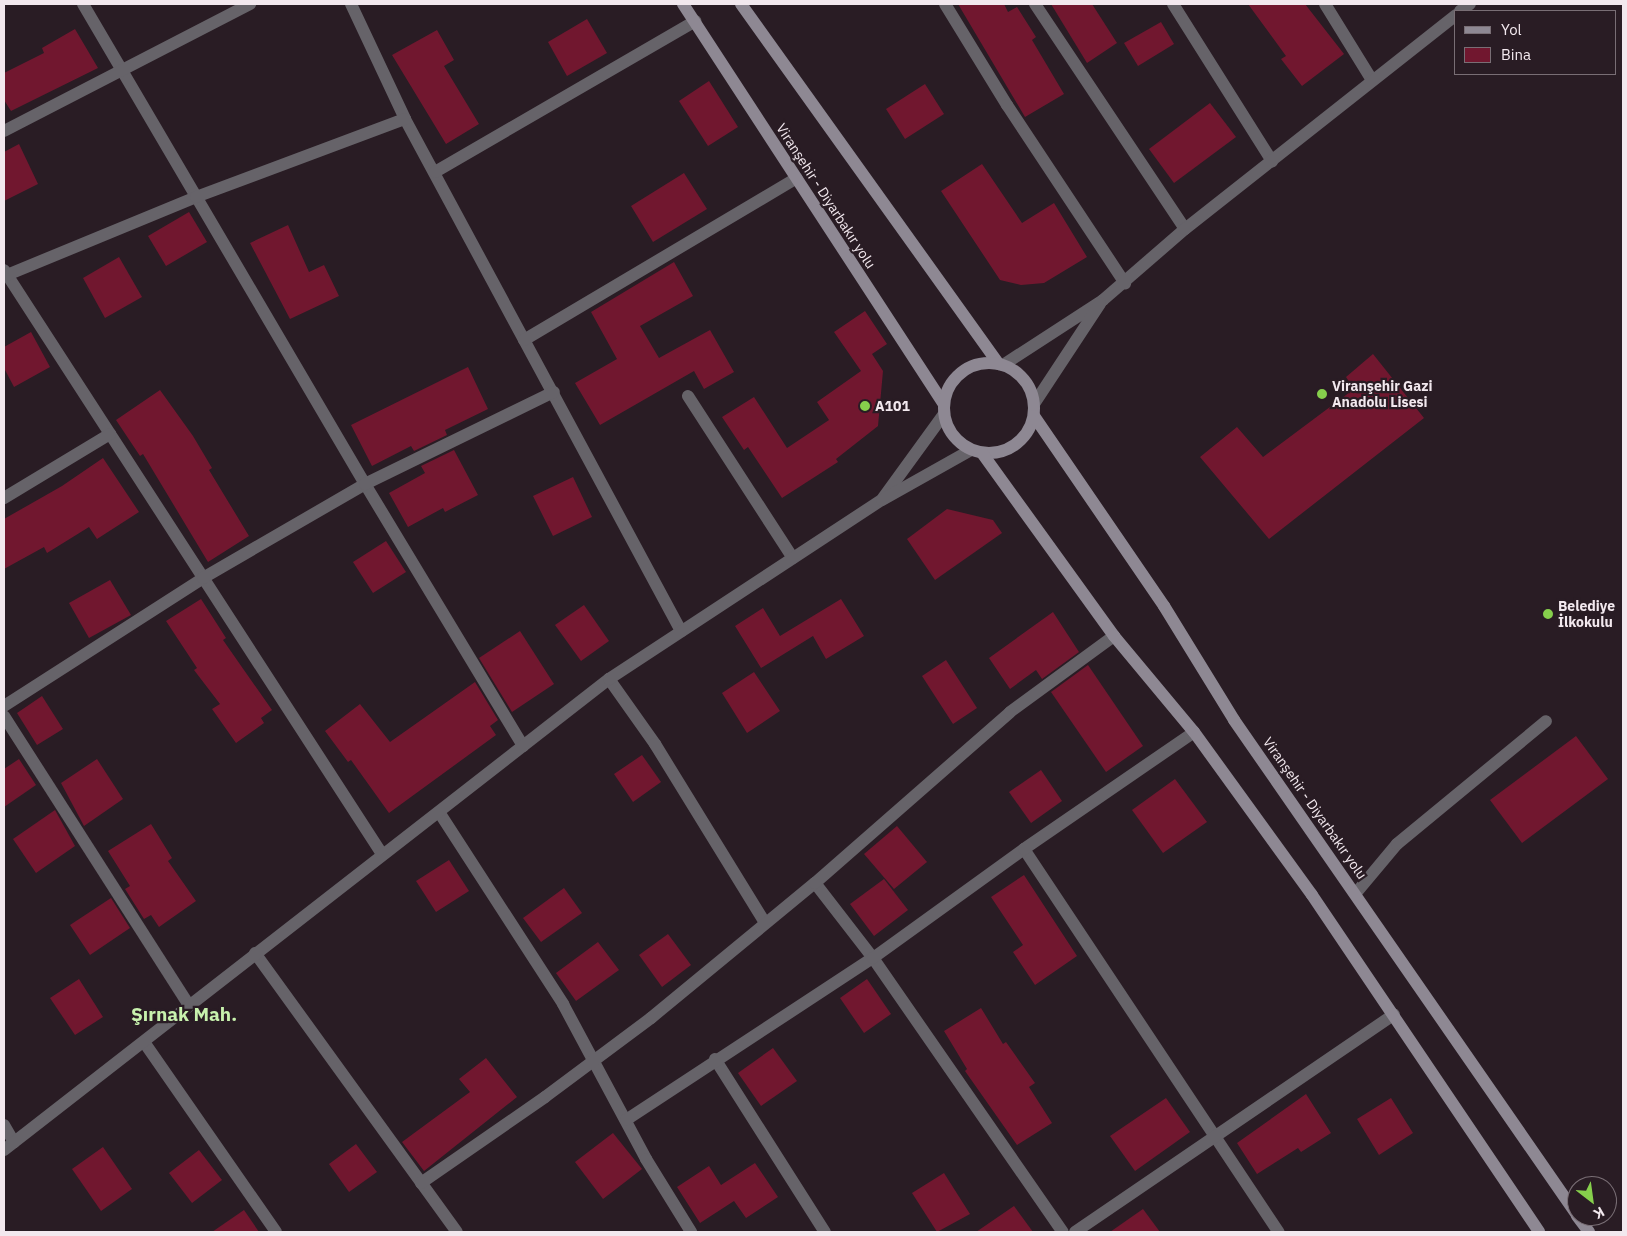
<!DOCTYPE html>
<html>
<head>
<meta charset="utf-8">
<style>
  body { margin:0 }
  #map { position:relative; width:1627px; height:1236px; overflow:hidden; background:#291c24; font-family:"IBM Plex Sans",sans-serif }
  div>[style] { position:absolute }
  .building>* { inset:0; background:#71172f }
  .minor>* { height:12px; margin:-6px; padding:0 6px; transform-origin:6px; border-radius:6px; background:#666369 }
  .tertiary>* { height:12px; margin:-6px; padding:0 6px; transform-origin:6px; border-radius:6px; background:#666369 }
  .secondary>* { height:12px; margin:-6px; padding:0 6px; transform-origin:6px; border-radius:6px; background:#8e8893 }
  .secondary>.ring { margin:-6px; padding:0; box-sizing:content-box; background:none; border:12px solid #8e8893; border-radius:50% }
  .dots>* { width:14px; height:14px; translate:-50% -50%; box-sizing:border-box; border:2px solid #291c24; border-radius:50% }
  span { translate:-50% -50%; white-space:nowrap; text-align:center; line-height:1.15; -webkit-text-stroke:4.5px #291c24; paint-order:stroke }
  .street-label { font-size:14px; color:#f2e8ee }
  .poi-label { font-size:14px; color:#f2e8ee; font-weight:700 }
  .left { translate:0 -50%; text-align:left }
  .district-label { font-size:19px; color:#c8f2ae; font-weight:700 }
  .frame { position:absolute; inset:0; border:5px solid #f2e8ee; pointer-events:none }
  .legend { position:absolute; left:1454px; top:10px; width:162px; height:65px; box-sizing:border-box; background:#291c24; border:1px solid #796e75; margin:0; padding:6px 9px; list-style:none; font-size:15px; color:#f2e8ee }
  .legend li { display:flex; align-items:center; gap:10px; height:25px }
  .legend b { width:25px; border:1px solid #796e75 }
  .north { position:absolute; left:1567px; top:1176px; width:50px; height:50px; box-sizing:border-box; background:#291c24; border:1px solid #796e75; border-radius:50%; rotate:150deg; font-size:14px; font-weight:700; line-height:20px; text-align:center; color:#f2e8ee }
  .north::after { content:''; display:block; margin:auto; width:18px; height:22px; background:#86cf4c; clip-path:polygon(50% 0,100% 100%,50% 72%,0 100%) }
</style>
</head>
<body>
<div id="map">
  <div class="building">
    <i style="clip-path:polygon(958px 4px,1004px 4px,1008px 12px,1017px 7px,1036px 37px,1032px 40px,1064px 94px,1025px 117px)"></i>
    <i style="clip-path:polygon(1051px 4px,1092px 4px,1117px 43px,1087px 63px)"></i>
    <i style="clip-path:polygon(1248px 4px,1305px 4px,1344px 54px,1302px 86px,1281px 59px,1286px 56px)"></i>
    <i style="clip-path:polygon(587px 19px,607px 53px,567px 76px,548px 42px)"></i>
    <i style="clip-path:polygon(1161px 22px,1174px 44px,1138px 66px,1124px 43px)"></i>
    <i style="clip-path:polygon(75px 29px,98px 68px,11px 111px,4px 100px,4px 73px,44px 53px,42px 48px)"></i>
    <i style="clip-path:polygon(437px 30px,454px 60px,444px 66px,479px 124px,446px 144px,392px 55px)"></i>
    <i style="clip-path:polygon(709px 81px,738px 127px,708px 146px,679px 101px)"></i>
    <i style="clip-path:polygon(925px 84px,944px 114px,905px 139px,886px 109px)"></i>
    <i style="clip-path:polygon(1210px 103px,1236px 137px,1174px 183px,1149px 149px)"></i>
    <i style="clip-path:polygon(19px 144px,38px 184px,4px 201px,4px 152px)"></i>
    <i style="clip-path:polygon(982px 164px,1022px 223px,1054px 203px,1087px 257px,1044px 283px,1021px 285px,1000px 280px,941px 191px)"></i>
    <i style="clip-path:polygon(684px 173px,707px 209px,653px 242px,631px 206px)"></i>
    <i style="clip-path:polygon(189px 212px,207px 242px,166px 266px,148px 236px)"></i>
    <i style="clip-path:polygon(288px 225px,309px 272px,324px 265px,339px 296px,290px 319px,250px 243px)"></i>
    <i style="clip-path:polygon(119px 257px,142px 297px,105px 318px,83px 278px)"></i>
    <i style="clip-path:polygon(674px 262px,693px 296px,640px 326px,659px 358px,710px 330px,734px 372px,704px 389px,694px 371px,600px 425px,575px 383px,617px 359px,591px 312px)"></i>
    <i style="clip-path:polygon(865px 311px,887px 344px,872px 354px,883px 371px,878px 426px,836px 459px,838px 462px,782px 498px,748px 447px,744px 450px,722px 417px,754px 397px,787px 448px,829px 420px,817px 402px,861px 371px,834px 332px)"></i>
    <i style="clip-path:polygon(31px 332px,50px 367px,14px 387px,4px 368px,4px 347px)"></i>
    <i style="clip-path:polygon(1373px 354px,1424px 418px,1269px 539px,1200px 457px,1237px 427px,1263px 457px,1354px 389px,1346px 377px)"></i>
    <i style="clip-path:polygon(468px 367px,488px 409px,445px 430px,447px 435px,414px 451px,411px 446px,372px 466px,351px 425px)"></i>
    <i style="clip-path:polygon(160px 390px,193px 436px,212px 468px,209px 470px,249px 536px,208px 562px,143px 454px,140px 456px,116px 420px)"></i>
    <i style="clip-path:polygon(454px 450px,478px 495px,445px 512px,443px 508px,408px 527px,389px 493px,425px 473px,421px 466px)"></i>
    <i style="clip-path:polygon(103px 458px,139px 512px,97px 539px,89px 527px,47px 553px,44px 547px,4px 569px,4px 519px,62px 486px)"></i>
    <i style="clip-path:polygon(573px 477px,592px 517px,553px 536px,533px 496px)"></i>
    <i style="clip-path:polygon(947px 509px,993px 520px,1002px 533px,935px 580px,907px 539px)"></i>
    <i style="clip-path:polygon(386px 541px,406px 572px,373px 593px,353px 562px)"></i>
    <i style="clip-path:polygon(110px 580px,131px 615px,89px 638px,69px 603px)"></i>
    <i style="clip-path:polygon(201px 599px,226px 638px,223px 640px,272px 710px,261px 718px,264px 723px,236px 743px,212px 709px,220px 704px,194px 670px,197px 668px,166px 621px)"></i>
    <i style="clip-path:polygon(841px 599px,864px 636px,826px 659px,813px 636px,761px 668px,735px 626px,763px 608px,780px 636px)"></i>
    <i style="clip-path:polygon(584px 605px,609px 641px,581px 661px,555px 625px)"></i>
    <i style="clip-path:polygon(1053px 612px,1079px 652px,1042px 679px,1036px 670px,1010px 689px,989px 658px)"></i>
    <i style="clip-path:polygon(520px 631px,554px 684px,512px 712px,479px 658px)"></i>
    <i style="clip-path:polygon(946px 660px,977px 708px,953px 724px,922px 676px)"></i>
    <i style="clip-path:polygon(1088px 665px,1143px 746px,1106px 772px,1051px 692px)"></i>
    <i style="clip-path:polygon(754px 672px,780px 711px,747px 733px,722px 693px)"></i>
    <i style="clip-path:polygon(475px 682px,498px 720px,490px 726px,496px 735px,389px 813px,351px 760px,348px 762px,325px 731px,360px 704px,390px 742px)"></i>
    <i style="clip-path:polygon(42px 696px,63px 729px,37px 745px,17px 713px)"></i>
    <i style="clip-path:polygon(1576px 736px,1608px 779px,1522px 843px,1490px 800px)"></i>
    <i style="clip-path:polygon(642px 755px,661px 782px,633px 802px,614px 774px)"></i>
    <i style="clip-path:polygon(19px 759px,36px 785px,4px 807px,4px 769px)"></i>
    <i style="clip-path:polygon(97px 759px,123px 799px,84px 826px,61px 783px)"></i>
    <i style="clip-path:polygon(1041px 770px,1062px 801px,1031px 823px,1009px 792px)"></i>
    <i style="clip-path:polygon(1175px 779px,1207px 822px,1163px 853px,1132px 810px)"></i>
    <i style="clip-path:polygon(55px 810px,75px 846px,36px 873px,13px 839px)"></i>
    <i style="clip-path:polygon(151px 824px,172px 858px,168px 861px,196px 901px,159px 927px,151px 915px,144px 919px,125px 889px,130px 886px,108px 851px)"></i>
    <i style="clip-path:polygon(897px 826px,927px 862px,894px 889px,864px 854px)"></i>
    <i style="clip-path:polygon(449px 860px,469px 891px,436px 912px,416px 881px)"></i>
    <i style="clip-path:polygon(1024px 875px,1077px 956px,1035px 985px,1013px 952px,1023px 945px,991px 897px)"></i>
    <i style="clip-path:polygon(884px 879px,908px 910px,874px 936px,850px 904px)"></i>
    <i style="clip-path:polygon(564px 888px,582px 913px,541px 942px,523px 918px)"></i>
    <i style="clip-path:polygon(111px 898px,130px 928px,90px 955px,70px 925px)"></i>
    <i style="clip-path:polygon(668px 934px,691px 965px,662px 987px,639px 955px)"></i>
    <i style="clip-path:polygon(598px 942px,619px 970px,576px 1001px,556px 973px)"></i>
    <i style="clip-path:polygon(79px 979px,103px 1017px,75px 1035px,50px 998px)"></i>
    <i style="clip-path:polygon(867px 979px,891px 1014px,864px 1033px,840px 998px)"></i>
    <i style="clip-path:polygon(981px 1008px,1003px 1044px,1006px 1042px,1035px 1083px,1029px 1087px,1052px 1123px,1017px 1145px,965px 1071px,967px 1069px,944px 1031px)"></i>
    <i style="clip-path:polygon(773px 1048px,797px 1081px,761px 1106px,738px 1073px)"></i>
    <i style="clip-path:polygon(486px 1058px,517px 1097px,424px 1171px,402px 1142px,470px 1092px,459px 1079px)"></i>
    <i style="clip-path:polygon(1306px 1094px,1331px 1133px,1301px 1152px,1298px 1148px,1257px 1174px,1237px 1143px)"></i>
    <i style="clip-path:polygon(1166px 1098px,1190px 1132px,1135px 1171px,1110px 1136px)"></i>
    <i style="clip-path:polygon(1391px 1098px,1413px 1133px,1379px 1155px,1357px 1119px)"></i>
    <i style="clip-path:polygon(613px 1133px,642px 1169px,603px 1199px,575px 1162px)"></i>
    <i style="clip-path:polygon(356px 1144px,377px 1172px,349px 1192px,329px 1164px)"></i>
    <i style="clip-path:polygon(103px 1147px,132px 1189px,101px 1211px,72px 1169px)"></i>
    <i style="clip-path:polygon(199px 1150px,222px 1180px,192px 1203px,169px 1173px)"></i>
    <i style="clip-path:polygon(755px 1163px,778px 1197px,746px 1218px,734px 1201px,700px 1223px,677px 1187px,709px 1166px,721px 1185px)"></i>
    <i style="clip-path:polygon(944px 1173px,970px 1214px,937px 1232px,912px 1193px)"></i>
    <i style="clip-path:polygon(1014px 1206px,1033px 1232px,976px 1232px)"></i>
    <i style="clip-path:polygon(1143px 1209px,1160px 1232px,1110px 1232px)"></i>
    <i style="clip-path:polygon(244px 1210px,259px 1232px,212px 1232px)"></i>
  </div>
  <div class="minor">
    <i style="left:83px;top:4px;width:557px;rotate:59.57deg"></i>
    <i style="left:365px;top:484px;width:306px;rotate:58.9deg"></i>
    <i style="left:351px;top:4px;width:127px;rotate:64.8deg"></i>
    <i style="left:405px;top:119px;width:582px;rotate:61.67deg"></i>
    <i style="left:945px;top:4px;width:119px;rotate:58.5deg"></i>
    <i style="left:1007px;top:105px;width:214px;rotate:56.5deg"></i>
    <i style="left:1035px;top:4px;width:270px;rotate:56.3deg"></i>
    <i style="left:1173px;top:4px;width:186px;rotate:57.8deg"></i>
    <i style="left:1325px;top:4px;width:89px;rotate:58.3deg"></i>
    <i style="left:4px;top:131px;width:277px;rotate:-27.3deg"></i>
    <i style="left:435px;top:172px;width:301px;rotate:-30.1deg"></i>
    <i style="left:4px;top:270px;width:696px;rotate:57.09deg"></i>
    <i style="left:7px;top:275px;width:204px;rotate:-22.4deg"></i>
    <i style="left:196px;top:197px;width:223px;rotate:-20.5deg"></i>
    <i style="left:524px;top:340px;width:317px;rotate:-30.7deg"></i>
    <i style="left:688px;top:396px;width:193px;rotate:57.1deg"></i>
    <i style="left:4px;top:498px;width:124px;rotate:-31.1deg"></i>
    <i style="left:609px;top:679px;width:80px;rotate:54.7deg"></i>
    <i style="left:655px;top:744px;width:208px;rotate:58.4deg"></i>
    <i style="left:4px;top:706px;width:237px;rotate:-32.7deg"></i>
    <i style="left:203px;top:578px;width:187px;rotate:-30.1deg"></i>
    <i style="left:365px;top:484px;width:210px;rotate:-26deg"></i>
    <i style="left:4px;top:716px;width:343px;rotate:57.4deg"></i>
    <i style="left:439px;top:812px;width:229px;rotate:57.1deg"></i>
    <i style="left:563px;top:1004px;width:176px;rotate:61.8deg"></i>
    <i style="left:646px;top:1159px;width:86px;rotate:58.3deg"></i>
    <i style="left:1024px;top:849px;width:460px;rotate:56.4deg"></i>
    <i style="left:815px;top:883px;width:95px;rotate:52.3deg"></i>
    <i style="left:873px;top:958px;width:333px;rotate:55.3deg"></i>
    <i style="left:1356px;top:893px;width:64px;rotate:-50.1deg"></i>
    <i style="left:1397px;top:844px;width:193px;rotate:-39.5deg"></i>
    <i style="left:255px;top:953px;width:344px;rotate:54.1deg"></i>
    <i style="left:144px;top:1042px;width:231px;rotate:55.2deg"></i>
    <i style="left:715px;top:1059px;width:205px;rotate:57.6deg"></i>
    <i style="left:626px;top:1120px;width:295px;rotate:-33.3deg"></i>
    <i style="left:873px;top:958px;width:186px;rotate:-35.8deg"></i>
    <i style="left:1024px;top:849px;width:206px;rotate:-34.5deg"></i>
    <i style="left:4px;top:1125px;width:20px;rotate:60deg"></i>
    <i style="left:421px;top:1183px;width:151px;rotate:-34.7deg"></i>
    <i style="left:545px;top:1097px;width:132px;rotate:-36.7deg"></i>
    <i style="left:651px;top:1018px;width:212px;rotate:-39.5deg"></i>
    <i style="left:815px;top:883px;width:259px;rotate:-41.2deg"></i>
    <i style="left:1010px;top:712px;width:129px;rotate:-36.2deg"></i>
    <i style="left:1075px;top:1232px;width:386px;rotate:-34.3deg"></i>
  </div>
  <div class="tertiary">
    <i style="left:1460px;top:11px;width:12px;rotate:-35deg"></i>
    <i style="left:1003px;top:365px;width:119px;rotate:-33deg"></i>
    <i style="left:1103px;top:300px;width:108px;rotate:-40.9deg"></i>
    <i style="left:1185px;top:229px;width:345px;rotate:-38.3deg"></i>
    <i style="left:1034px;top:404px;width:120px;rotate:-56.6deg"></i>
    <i style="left:883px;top:498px;width:104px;rotate:-54deg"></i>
    <i style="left:4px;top:1150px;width:767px;rotate:-37.9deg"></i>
    <i style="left:609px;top:679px;width:326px;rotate:-33.3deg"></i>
    <i style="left:882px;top:500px;width:102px;rotate:-29.3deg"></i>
  </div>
  <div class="secondary">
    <i style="left:683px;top:4px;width:478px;rotate:56.9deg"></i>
    <i style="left:741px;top:4px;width:443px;rotate:54.4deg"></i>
    <i class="ring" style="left:944px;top:363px;width:78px;height:78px"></i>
    <i style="left:1034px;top:416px;width:230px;rotate:55.6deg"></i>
    <i style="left:1164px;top:606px;width:134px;rotate:58.4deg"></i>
    <i style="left:1234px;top:720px;width:602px;rotate:55.28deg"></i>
    <i style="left:982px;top:453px;width:226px;rotate:54.2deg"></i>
    <i style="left:1114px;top:636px;width:125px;rotate:50.2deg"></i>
    <i style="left:1194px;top:732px;width:201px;rotate:54.1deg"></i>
    <i style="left:1312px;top:895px;width:406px;rotate:56deg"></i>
    <i style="left:1577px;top:1216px;width:20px;rotate:53deg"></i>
  </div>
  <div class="dots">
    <i style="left:1322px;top:394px;background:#86cf4c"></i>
    <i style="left:865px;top:406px;background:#86cf4c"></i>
    <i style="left:1548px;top:614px;background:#86cf4c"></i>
  </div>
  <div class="street-label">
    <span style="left:826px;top:196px;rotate:57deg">Viranşehir - Diyarbakır yolu</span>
    <span style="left:1315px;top:808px;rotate:55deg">Viranşehir - Diyarbakır yolu</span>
  </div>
  <div class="poi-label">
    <span class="left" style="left:1332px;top:394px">Viranşehir Gazi<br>Anadolu Lisesi</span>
    <span class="left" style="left:875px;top:406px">A101</span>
    <span class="left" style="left:1558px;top:614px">Belediye<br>İlkokulu</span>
  </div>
  <div class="district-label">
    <span style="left:184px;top:1015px">Şırnak Mah.</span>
  </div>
  <div class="frame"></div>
  <ul class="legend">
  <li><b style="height:6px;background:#8e8893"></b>Yol</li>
  <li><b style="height:14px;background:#71172f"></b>Bina</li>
  </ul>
  <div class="north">K</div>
</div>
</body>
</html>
